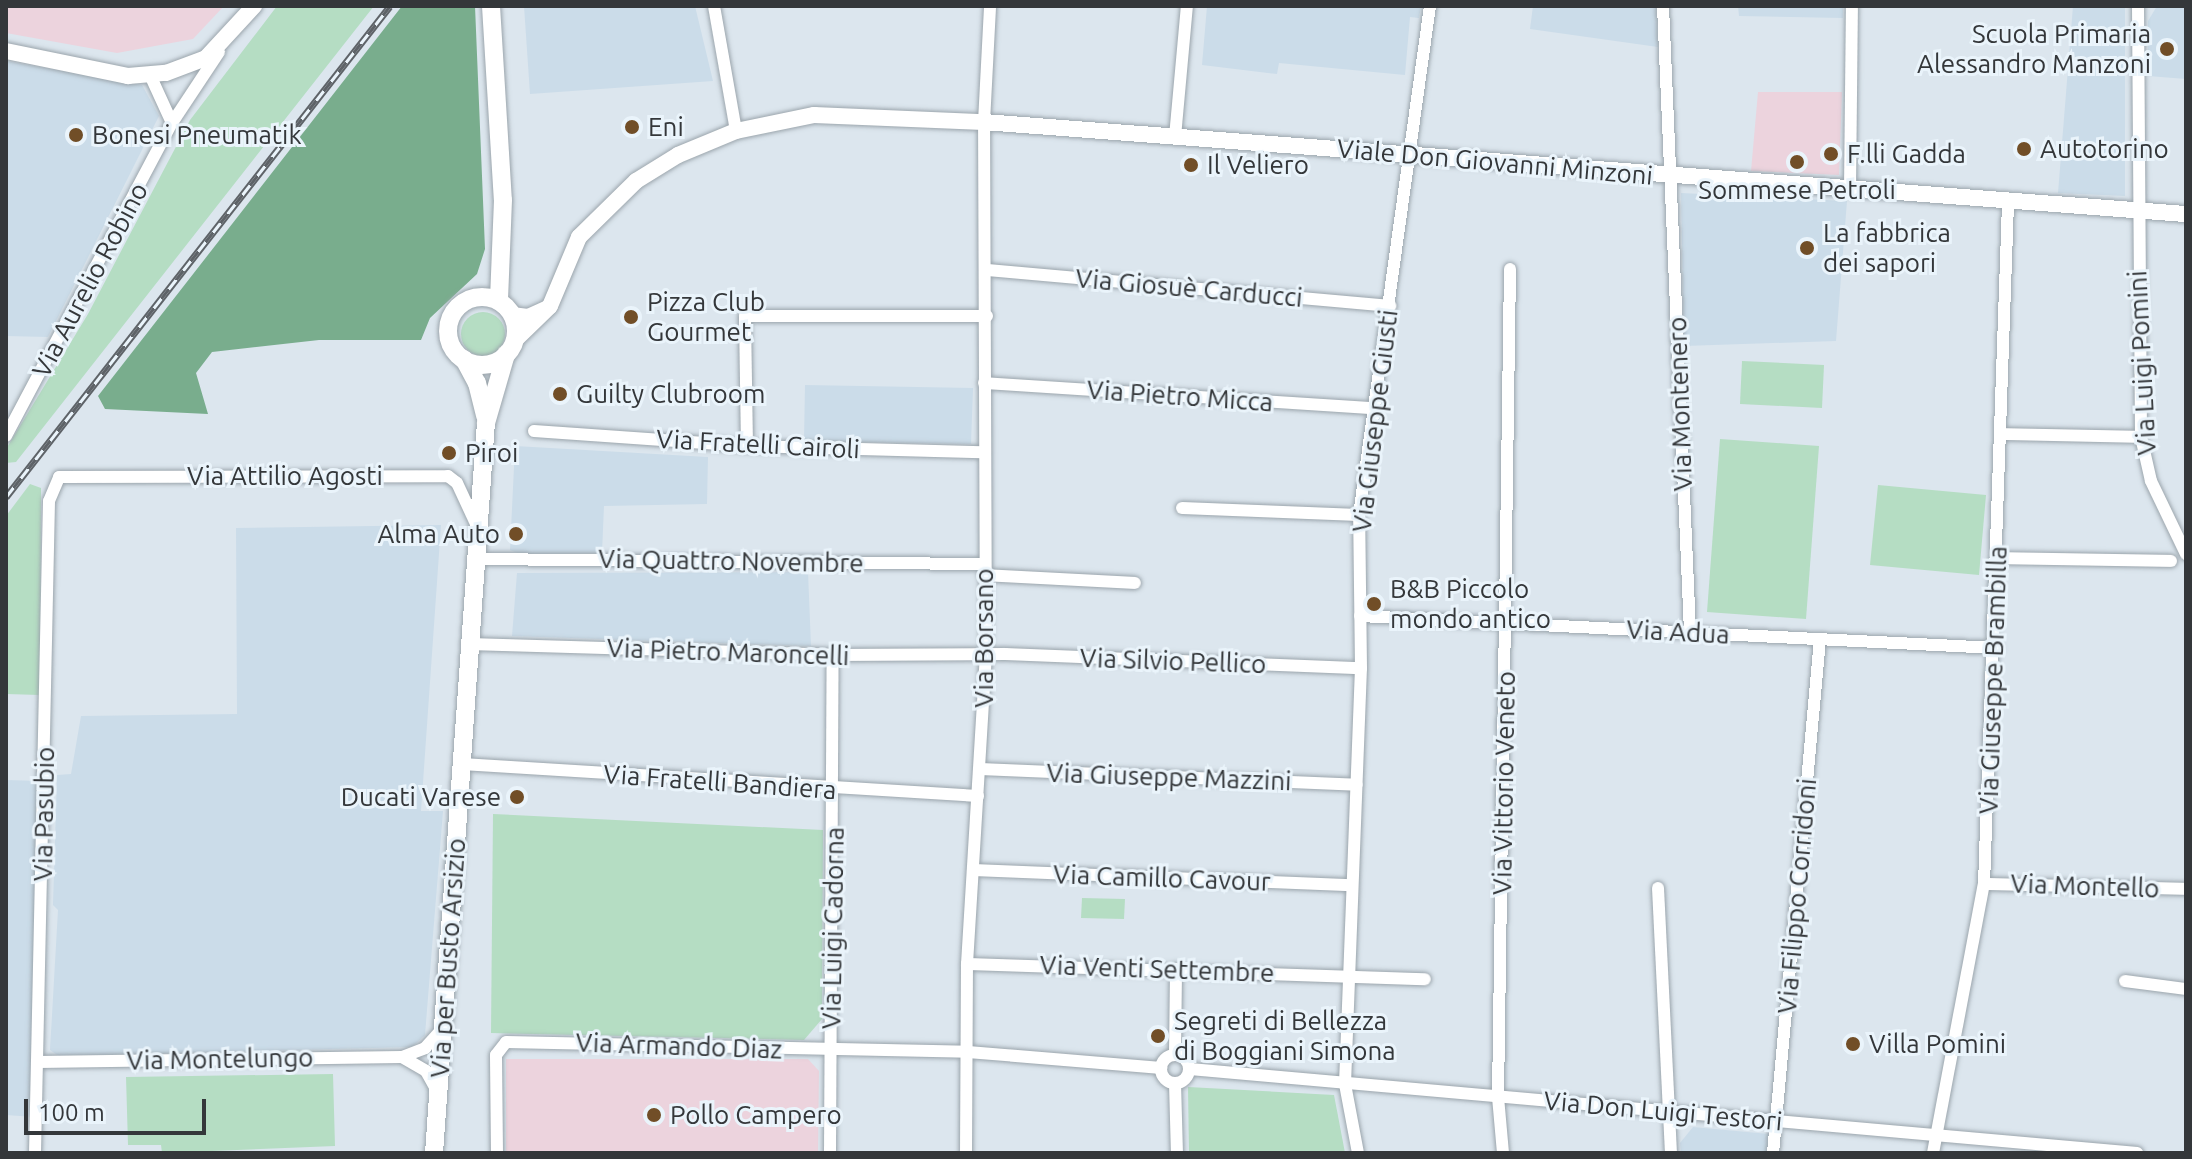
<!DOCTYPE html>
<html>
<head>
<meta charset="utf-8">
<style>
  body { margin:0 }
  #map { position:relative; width:2192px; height:1159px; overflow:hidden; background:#dce6ee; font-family:Ubuntu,sans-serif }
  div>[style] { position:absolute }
  .commercial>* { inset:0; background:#ecd3dd }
  .built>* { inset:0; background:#cbdce9 }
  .green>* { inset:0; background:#b5ddc3 }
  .round { border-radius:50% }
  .forest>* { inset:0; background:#79ad8d }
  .roads { filter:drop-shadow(0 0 2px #9ba5ac) drop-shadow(0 0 2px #9ba5ac) }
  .minor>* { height:12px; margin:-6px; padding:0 6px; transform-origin:6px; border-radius:6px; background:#fff }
  .minor>.ring { margin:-6px; padding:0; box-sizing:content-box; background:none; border:12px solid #fff; border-radius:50% }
  .tertiary>* { height:16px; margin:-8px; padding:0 8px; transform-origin:8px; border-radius:8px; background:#fff }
  .secondary>* { height:18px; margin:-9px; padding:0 9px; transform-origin:9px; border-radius:9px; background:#fff }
  .secondary>.ring { margin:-9px; padding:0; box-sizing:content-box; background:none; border:18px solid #fff; border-radius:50% }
  .rail>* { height:7px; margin-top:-3.5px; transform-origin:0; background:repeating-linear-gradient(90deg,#eaf4fb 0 12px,#5e6368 0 24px); box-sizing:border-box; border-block:2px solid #5e6368 }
  .dots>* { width:22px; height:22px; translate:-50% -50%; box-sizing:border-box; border:4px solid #eaf4fb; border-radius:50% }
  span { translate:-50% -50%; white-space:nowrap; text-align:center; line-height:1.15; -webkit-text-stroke:6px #eaf4fb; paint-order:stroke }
  .poi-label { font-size:26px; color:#34373a }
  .right { translate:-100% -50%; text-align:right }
  .left { translate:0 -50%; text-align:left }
  .street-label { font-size:26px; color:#34373a }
  .frame { position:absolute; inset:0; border:8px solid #34373a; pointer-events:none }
  .scale { position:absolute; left:24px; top:1099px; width:182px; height:36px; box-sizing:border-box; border:4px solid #34373a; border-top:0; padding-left:10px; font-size:24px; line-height:28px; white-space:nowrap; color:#34373a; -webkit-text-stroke:6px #eaf4fb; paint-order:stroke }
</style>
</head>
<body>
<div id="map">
  <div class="commercial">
    <i style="clip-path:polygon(6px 6px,224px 6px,193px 39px,117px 53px,6px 33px)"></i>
    <i style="clip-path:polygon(1758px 92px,1842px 92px,1839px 175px,1751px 171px)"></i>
    <i style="clip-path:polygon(506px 1059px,808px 1059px,819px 1071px,818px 1153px,506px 1153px)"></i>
  </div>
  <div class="built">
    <i style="clip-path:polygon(524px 6px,695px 6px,713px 81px,530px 94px)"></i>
    <i style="clip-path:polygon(1207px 6px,1421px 6px,1419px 18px,1410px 17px,1405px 75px,1279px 63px,1277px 74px,1202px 65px)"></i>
    <i style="clip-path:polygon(1533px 6px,1656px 6px,1658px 47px,1530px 29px)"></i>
    <i style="clip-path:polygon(1738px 6px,1843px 6px,1843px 18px,1739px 16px)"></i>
    <i style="clip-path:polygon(2073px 6px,2125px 6px,2125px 196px,2058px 193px)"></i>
    <i style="clip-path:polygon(2157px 6px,2186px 6px,2186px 79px,2148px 76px,2148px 21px)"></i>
    <i style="clip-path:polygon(6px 61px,142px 85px,159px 116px,48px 337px,6px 336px)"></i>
    <i style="clip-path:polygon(1681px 193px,1847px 201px,1836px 341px,1684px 346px)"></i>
    <i style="clip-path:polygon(805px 385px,973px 388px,971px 444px,804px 441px)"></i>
    <i style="clip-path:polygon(515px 446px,708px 457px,707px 504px,604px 506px,602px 553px,520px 554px,510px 550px)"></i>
    <i style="clip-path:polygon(441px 525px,421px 811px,443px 811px,425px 1035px,412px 1047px,59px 1056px,50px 1050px,58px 910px,53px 905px,57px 775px,71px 774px,81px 716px,237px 714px,236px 528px)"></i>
    <i style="clip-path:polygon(808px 572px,811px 646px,512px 636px,517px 573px)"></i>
    <i style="clip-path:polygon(6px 780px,39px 781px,34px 1117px,6px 1115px)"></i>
    <i style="clip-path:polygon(1693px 1127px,1769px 1134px,1766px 1153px,1681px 1153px,1680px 1143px)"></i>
  </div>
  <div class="green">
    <i style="clip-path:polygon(277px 6px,374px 6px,16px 462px,6px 463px,6px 449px,88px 314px,190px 120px)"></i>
    <i class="round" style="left:461px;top:312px;width:44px;height:44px"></i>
    <i style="clip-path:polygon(1742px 361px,1824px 365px,1822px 408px,1740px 404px)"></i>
    <i style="clip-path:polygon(1720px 439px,1819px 446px,1806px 619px,1707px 612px)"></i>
    <i style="clip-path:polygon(30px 484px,41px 488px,40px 695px,6px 694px,6px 516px)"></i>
    <i style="clip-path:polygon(1878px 485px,1986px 495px,1979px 575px,1870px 565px)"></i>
    <i style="clip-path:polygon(493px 814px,823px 830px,822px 1019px,804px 1040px,491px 1033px)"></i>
    <i style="clip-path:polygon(1082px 898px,1125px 899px,1124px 919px,1081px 918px)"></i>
    <i style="clip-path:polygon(333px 1074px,335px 1146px,162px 1153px,161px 1145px,128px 1145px,126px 1077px)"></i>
    <i style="clip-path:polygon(1188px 1087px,1334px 1095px,1345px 1153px,1189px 1153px)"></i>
  </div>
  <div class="forest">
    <i style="clip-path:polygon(402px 6px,475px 6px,485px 249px,477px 274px,430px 318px,421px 340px,319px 340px,212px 352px,196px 373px,208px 414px,105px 409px,98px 396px)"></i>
  </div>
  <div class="roads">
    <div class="minor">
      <i style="left:714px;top:6px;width:127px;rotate:80deg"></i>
      <i style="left:1663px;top:6px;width:627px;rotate:87.53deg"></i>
      <i style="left:2138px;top:6px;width:431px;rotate:89.6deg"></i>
      <i style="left:2141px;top:437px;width:45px;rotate:77.2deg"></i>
      <i style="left:2151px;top:481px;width:81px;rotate:64.4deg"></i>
      <i style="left:172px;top:123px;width:85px;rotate:-56.5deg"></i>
      <i style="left:1175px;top:137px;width:132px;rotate:-84.8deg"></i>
      <i style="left:1850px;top:190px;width:184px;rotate:-89.4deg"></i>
      <i style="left:988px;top:270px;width:404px;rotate:5.1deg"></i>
      <i style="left:984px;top:383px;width:392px;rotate:3.7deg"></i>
      <i style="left:534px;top:431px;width:214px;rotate:4deg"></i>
      <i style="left:747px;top:446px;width:235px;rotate:1.5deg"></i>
      <i style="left:2001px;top:434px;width:140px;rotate:1.2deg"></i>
      <i style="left:6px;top:436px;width:354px;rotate:-62.1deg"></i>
      <i style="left:172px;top:123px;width:53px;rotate:-114.6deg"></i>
      <i style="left:747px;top:446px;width:130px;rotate:-90.9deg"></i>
      <i style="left:745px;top:316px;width:242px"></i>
      <i style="left:1182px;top:508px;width:177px;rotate:2.3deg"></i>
      <i style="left:1998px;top:558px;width:173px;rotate:1deg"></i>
      <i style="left:477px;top:559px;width:507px;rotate:0.57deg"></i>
      <i style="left:984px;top:575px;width:151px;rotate:3deg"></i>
      <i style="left:1360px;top:616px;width:637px;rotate:2.88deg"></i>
      <i style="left:469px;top:644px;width:364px;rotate:1.7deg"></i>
      <i style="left:833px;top:655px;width:172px;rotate:-0.3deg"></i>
      <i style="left:1005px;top:654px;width:356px;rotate:2.3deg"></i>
      <i style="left:462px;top:764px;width:517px;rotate:3.55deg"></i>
      <i style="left:980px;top:769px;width:377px;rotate:2.4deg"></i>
      <i style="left:973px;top:870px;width:379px;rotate:2.3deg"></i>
      <i style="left:1984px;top:884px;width:202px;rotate:1.4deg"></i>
      <i style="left:1658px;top:888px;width:265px;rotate:87.2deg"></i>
      <i style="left:967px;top:964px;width:458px;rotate:1.9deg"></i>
      <i style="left:2125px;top:981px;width:62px;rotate:7.5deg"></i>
      <i style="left:1175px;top:1054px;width:85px;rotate:-89.3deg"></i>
      <i class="ring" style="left:1161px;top:1055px;width:16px;height:16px"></i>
      <i style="left:402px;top:1057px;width:28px;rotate:30deg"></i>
      <i style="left:426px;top:1071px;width:25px;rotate:61deg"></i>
      <i style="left:38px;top:1062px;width:364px;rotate:-0.8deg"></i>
      <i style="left:402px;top:1057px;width:25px;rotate:-21deg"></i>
      <i style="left:425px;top:1048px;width:24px;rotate:-48deg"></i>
      <i style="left:1190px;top:1069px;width:951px;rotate:5.07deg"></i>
      <i style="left:1175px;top:1083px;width:70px;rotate:88.4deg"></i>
      <i style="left:35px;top:1153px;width:652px;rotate:-88.77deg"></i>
      <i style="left:49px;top:501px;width:26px;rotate:-67deg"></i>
      <i style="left:59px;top:477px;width:389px;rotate:-0.1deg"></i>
      <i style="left:448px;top:476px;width:11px;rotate:38deg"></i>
      <i style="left:457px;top:483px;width:45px;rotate:65.1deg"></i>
      <i style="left:497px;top:1153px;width:98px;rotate:-90.6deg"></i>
      <i style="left:496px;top:1055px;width:16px;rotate:-52deg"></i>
      <i style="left:506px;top:1042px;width:462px;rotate:1.2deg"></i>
      <i style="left:968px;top:1052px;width:194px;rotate:4.7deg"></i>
      <i style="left:830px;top:1153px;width:498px;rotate:-89.7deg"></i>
      <i style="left:966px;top:1153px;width:189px;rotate:-89.7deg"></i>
      <i style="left:967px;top:964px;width:308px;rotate:-86.5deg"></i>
      <i style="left:986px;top:657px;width:535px;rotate:-90.21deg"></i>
      <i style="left:984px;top:122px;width:116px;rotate:-87deg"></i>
      <i style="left:1358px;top:1153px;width:70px;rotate:-100.7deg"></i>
      <i style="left:1345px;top:1084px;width:416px;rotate:-87.8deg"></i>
      <i style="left:1361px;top:668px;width:153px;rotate:-90.7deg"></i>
      <i style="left:1359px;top:515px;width:514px;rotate:-82.06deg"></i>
      <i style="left:1503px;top:1153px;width:56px;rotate:-95.1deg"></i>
      <i style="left:1498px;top:1097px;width:828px;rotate:-89.17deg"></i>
      <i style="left:1773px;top:1153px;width:515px;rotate:-84.77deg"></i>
      <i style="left:1933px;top:1153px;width:274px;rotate:-79.3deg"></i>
      <i style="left:1984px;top:884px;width:682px;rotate:-87.98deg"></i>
    </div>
    <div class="tertiary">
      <i style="left:6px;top:51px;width:125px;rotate:11.6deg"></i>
      <i style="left:128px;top:76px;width:38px;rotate:-5deg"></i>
      <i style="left:166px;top:73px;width:43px;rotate:-20.6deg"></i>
      <i style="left:206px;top:58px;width:71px;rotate:-47.3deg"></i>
      <i style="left:512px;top:315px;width:16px;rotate:7deg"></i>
      <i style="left:528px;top:317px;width:20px;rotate:-24deg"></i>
      <i style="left:514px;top:341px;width:50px;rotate:-44.2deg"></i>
      <i style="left:550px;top:306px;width:75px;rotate:-67.2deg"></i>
      <i style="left:579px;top:237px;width:80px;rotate:-44.5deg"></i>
      <i style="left:636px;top:181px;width:49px;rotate:-31.8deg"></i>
      <i style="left:678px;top:155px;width:63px;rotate:-22.5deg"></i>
      <i style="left:736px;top:131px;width:80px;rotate:-11.6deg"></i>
      <i style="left:814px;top:115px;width:170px;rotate:2.4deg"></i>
      <i style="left:984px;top:122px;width:1206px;rotate:4.38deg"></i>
    </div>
    <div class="secondary">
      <i style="left:491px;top:6px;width:194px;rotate:86.5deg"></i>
      <i style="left:503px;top:200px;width:101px;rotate:92.3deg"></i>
      <i class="ring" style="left:448px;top:297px;width:50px;height:50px"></i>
      <i style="left:464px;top:359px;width:27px;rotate:62deg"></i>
      <i style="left:477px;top:383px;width:34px;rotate:76deg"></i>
      <i style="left:434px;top:1153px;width:732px;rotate:-85.93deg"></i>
      <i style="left:486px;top:423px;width:72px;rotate:-73.8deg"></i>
    </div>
  </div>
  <div class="rail">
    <i style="left:6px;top:497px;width:623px;rotate:-51.97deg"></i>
  </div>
  <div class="dots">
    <i style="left:2167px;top:49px;background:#714e27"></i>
    <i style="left:632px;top:127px;background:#714e27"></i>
    <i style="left:76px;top:135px;background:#714e27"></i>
    <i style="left:2024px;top:149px;background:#714e27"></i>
    <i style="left:1831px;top:154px;background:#714e27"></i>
    <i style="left:1797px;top:162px;background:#714e27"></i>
    <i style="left:1191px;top:165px;background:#714e27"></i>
    <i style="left:1807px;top:248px;background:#714e27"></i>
    <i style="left:631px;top:317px;background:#714e27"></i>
    <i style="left:560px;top:394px;background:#714e27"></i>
    <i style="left:449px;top:453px;background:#714e27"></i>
    <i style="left:516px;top:534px;background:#714e27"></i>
    <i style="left:1374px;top:604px;background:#714e27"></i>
    <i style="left:517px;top:797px;background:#714e27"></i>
    <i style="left:1158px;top:1036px;background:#714e27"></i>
    <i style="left:1853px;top:1044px;background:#714e27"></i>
    <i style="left:654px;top:1115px;background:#714e27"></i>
  </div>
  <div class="poi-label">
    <span class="right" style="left:2151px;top:49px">Scuola Primaria<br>Alessandro Manzoni</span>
    <span class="left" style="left:648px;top:127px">Eni</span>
    <span class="left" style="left:92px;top:135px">Bonesi Pneumatik</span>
    <span class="left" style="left:2040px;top:149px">Autotorino</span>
    <span class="left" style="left:1847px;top:154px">F.lli Gadda</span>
    <span class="left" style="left:1207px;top:165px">Il Veliero</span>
    <span style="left:1797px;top:190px">Sommese Petroli</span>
    <span class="left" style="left:1823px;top:248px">La fabbrica<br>dei sapori</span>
    <span class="left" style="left:647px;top:317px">Pizza Club<br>Gourmet</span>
    <span class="left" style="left:576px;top:394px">Guilty Clubroom</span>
    <span class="left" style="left:465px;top:453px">Piroi</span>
    <span class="right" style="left:500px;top:534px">Alma Auto</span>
    <span class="left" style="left:1390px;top:604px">B&amp;B Piccolo<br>mondo antico</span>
    <span class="right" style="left:501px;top:797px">Ducati Varese</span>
    <span class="left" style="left:1174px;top:1036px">Segreti di Bellezza<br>di Boggiani Simona</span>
    <span class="left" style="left:1869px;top:1044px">Villa Pomini</span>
    <span class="left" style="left:670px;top:1115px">Pollo Campero</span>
  </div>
  <div class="street-label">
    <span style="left:1495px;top:162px;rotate:5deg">Viale Don Giovanni Minzoni</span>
    <span style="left:90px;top:280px;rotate:-62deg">Via Aurelio Robino</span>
    <span style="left:1189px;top:288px;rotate:5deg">Via Giosuè Carducci</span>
    <span style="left:2142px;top:363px;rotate:-93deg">Via Luigi Pomini</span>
    <span style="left:1180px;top:396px;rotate:4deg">Via Pietro Micca</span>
    <span style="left:1680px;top:404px;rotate:-92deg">Via Montenero</span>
    <span style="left:1375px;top:421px;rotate:-83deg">Via Giuseppe Giusti</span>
    <span style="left:758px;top:444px;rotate:3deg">Via Fratelli Cairoli</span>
    <span style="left:285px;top:476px">Via Attilio Agosti</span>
    <span style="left:731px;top:561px;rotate:1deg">Via Quattro Novembre</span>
    <span style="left:1678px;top:632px;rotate:3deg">Via Adua</span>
    <span style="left:984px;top:638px;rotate:-90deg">Via Borsano</span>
    <span style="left:728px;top:652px;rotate:2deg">Via Pietro Maroncelli</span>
    <span style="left:1173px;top:661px;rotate:2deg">Via Silvio Pellico</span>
    <span style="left:1993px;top:680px;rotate:-88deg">Via Giuseppe Brambilla</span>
    <span style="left:1169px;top:777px;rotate:2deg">Via Giuseppe Mazzini</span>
    <span style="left:720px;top:782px;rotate:4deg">Via Fratelli Bandiera</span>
    <span style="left:1504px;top:783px;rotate:-89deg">Via Vittorio Veneto</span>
    <span style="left:44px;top:814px;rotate:-89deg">Via Pasubio</span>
    <span style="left:1162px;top:878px;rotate:2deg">Via Camillo Cavour</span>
    <span style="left:2085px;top:886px;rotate:2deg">Via Montello</span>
    <span style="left:1797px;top:896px;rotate:-85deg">Via Filippo Corridoni</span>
    <span style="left:833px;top:928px;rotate:-89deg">Via Luigi Cadorna</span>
    <span style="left:448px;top:958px;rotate:-86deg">Via per Busto Arsizio</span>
    <span style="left:1157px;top:969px;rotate:2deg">Via Venti Settembre</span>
    <span style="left:679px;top:1046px;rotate:2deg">Via Armando Diaz</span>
    <span style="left:220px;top:1059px;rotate:-1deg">Via Montelungo</span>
    <span style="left:1663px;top:1111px;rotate:5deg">Via Don Luigi Testori</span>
  </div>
  <div class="frame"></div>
  <div class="scale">100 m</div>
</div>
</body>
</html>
